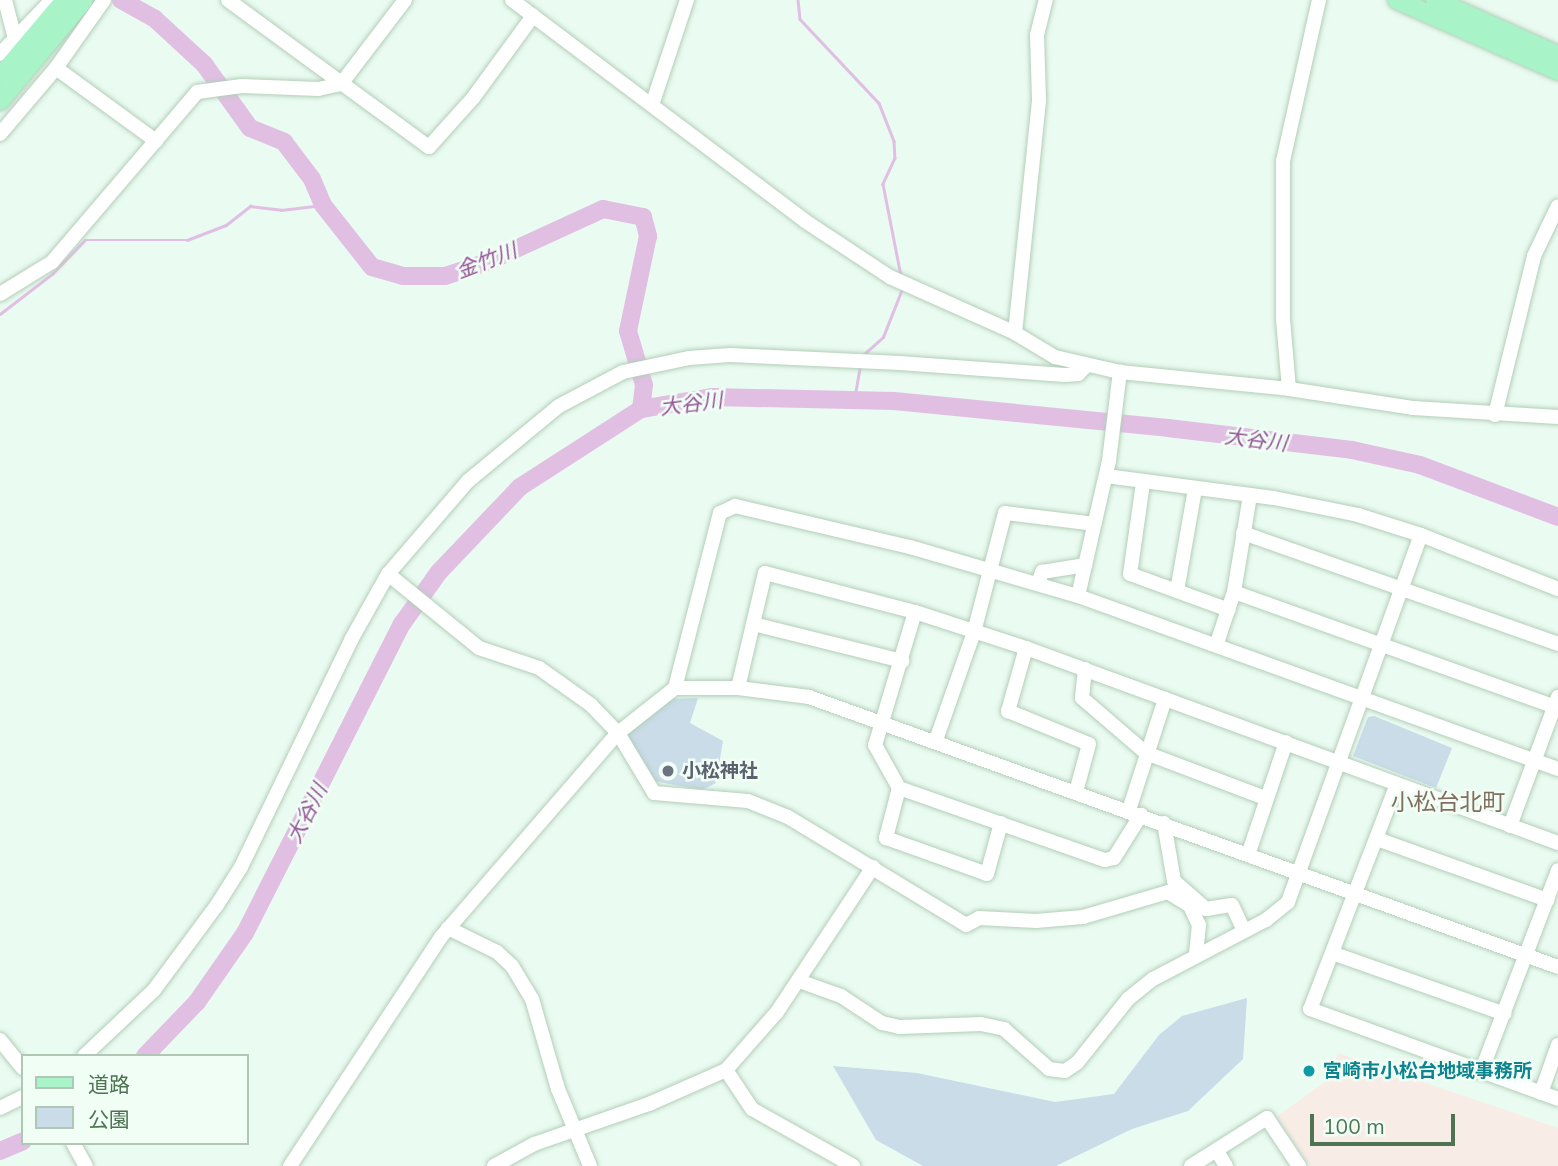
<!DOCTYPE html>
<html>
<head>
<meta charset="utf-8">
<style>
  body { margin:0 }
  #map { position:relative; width:1558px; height:1166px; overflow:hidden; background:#eafbf1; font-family:Mulish,"Noto Sans JP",sans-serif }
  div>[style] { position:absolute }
  .education>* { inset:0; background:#f7ede6 }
  .green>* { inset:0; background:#c9dce8 }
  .stream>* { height:2.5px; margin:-1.25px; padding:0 1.25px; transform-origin:1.25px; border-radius:1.25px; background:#e1bfe3 }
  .river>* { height:18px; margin:-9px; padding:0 9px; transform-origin:9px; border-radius:9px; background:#e1bfe3 }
  .roads { filter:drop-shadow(0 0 2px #b3ceb9) drop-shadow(0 0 2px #b3ceb9) }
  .minor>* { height:14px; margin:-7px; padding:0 7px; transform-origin:7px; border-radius:7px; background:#fff }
  .major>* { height:18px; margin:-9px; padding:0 9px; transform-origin:9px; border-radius:9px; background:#a8f3c7 }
  .dots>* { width:19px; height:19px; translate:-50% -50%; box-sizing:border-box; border:4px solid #f0fef5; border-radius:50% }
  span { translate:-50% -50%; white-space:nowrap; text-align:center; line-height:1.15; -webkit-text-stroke:5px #f0fef5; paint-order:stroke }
  .worship-label { font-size:19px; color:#5b616d; font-weight:700 }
  .left { translate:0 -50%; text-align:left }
  .culture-label { font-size:19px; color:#0d838f; font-weight:700 }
  .water-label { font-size:21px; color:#965499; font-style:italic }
  .quarter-label { font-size:23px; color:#826e5e }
  .legend { position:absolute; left:21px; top:1054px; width:228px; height:91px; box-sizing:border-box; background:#f0fef5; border:2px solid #b0c7b5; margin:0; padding:9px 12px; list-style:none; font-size:21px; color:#4f7454 }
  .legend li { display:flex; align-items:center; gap:14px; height:35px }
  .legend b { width:35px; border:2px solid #b0c7b5 }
  .scale { position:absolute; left:1310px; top:1114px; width:145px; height:32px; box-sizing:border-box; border:4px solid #4f7454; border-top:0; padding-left:9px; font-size:21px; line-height:24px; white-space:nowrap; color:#4f7454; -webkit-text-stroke:5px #f0fef5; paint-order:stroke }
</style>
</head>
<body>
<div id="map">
  <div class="education">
    <i style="clip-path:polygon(1338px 1053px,1558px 1128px,1558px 1166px,1310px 1166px,1276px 1117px,1329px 1079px)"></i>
  </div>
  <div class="green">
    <i style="clip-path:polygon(698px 698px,690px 723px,723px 741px,716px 783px,702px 790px,648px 780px,627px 733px,668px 699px)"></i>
    <i style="clip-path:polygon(1374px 716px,1452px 748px,1436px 788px,1353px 756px,1368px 717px)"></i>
    <i style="clip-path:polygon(1247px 998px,1243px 1059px,1188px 1111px,1132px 1129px,1056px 1166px,923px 1166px,876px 1140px,833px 1066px,917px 1073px,1055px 1102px,1114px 1094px,1159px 1035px,1182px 1016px)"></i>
  </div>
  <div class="stream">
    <i style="left:798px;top:0;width:19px;rotate:84deg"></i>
    <i style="left:800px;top:19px;width:115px;rotate:46.8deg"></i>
    <i style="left:879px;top:103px;width:41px;rotate:68.5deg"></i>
    <i style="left:894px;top:141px;width:17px;rotate:87deg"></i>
    <i style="left:895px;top:158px;width:29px;rotate:115deg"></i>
    <i style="left:883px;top:184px;width:94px;rotate:78.9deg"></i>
    <i style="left:0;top:314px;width:66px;rotate:-37.6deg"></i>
    <i style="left:52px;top:274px;width:47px;rotate:-45.9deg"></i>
    <i style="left:85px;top:240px;width:102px"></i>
    <i style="left:187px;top:240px;width:42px;rotate:-21deg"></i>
    <i style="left:226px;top:225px;width:31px;rotate:-38deg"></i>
    <i style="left:250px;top:206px;width:31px;rotate:7deg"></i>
    <i style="left:281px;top:210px;width:42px;rotate:-6.8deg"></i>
    <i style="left:862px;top:356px;width:28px;rotate:-42deg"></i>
    <i style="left:883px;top:337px;width:52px;rotate:-68.4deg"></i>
    <i style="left:854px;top:400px;width:35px;rotate:-80deg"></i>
  </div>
  <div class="river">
    <i style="left:121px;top:0;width:39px;rotate:29deg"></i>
    <i style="left:155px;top:19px;width:67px;rotate:42.6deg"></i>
    <i style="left:204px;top:64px;width:79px;rotate:54.3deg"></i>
    <i style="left:250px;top:128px;width:37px;rotate:22deg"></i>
    <i style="left:284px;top:142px;width:46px;rotate:52.9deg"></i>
    <i style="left:312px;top:179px;width:28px;rotate:67deg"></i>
    <i style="left:323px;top:205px;width:79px;rotate:51.7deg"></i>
    <i style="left:372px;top:267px;width:32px;rotate:16deg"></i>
    <i style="left:403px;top:276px;width:42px"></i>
    <i style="left:445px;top:276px;width:40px;rotate:-18deg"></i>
    <i style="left:483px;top:264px;width:132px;rotate:-24.6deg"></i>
    <i style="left:603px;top:209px;width:41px;rotate:11.3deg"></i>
    <i style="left:643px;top:217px;width:20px;rotate:75deg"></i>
    <i style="left:648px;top:236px;width:97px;rotate:101.9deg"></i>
    <i style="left:628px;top:331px;width:56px;rotate:73.5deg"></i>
    <i style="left:644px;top:385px;width:24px;rotate:97deg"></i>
    <i style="left:145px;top:1056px;width:75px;rotate:-46.1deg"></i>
    <i style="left:197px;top:1002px;width:84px;rotate:-55.2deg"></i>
    <i style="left:245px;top:933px;width:347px;rotate:-63.1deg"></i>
    <i style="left:402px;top:624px;width:64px;rotate:-54.6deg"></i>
    <i style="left:439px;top:572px;width:117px;rotate:-46.4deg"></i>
    <i style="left:520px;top:487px;width:144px;rotate:-32.8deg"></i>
    <i style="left:641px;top:409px;width:73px;rotate:-9.5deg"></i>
    <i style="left:713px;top:397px;width:181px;rotate:1.3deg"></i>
    <i style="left:894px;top:401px;width:275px;rotate:5.6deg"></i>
    <i style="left:1168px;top:428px;width:185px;rotate:6.8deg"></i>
    <i style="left:1352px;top:450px;width:70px;rotate:12.4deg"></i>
    <i style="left:1420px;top:465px;width:147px;rotate:20.6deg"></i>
    <i style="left:0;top:1151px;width:25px;rotate:-23deg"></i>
  </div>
  <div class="roads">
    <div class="minor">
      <i style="left:5px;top:0;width:40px;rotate:75.6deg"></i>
      <i style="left:228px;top:0;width:249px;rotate:36.2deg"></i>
      <i style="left:429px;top:147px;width:66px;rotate:-48.1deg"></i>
      <i style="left:473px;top:98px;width:102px;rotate:-53.8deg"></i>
      <i style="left:512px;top:0;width:367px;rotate:37deg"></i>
      <i style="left:805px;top:221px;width:102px;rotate:33.4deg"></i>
      <i style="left:890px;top:277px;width:137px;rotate:24.1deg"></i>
      <i style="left:1015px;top:333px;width:47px;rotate:31deg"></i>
      <i style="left:1055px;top:357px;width:67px;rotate:13deg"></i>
      <i style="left:1120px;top:372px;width:170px;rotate:5.7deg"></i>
      <i style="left:1289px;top:389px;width:125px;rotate:8.7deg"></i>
      <i style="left:1413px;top:408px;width:145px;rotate:3.6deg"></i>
      <i style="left:0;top:54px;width:75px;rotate:-46.1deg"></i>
      <i style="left:56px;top:68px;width:124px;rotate:36.1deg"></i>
      <i style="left:652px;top:105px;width:111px;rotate:-71.6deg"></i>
      <i style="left:0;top:134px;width:87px;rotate:-49.7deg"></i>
      <i style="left:56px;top:68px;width:83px;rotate:-54.8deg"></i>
      <i style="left:0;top:294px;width:61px;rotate:-31.6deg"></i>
      <i style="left:52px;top:262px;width:223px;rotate:-49.5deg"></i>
      <i style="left:197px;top:92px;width:45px;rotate:-7.6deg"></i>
      <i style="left:242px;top:86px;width:76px;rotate:2.3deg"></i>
      <i style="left:318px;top:89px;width:24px;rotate:-12deg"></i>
      <i style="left:341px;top:84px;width:106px;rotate:-52.7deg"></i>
      <i style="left:1015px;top:333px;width:235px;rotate:-84.1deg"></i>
      <i style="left:1039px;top:99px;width:64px;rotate:-91.8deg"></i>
      <i style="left:1037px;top:35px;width:36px;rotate:-76deg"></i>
      <i style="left:1289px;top:389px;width:70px;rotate:-94.9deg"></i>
      <i style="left:1283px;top:319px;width:158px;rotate:-90deg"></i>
      <i style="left:1283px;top:161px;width:165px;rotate:-77.4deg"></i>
      <i style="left:1495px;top:415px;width:164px;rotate:-76.2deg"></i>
      <i style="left:1534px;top:256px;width:55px;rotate:-64.4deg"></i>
      <i style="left:1106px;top:476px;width:169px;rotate:7.5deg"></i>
      <i style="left:1274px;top:498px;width:86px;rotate:11.4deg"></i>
      <i style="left:1358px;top:515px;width:66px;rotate:17.6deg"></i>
      <i style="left:1421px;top:535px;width:147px;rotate:21.5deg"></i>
      <i style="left:1143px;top:483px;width:92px;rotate:98.1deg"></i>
      <i style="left:1130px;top:574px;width:105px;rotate:20deg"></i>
      <i style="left:1243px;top:533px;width:334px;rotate:19.4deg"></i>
      <i style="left:388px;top:574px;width:117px;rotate:39.1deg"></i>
      <i style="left:479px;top:648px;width:63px;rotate:18.4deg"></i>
      <i style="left:539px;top:668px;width:64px;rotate:35.4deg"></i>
      <i style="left:591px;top:705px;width:39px;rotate:46deg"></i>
      <i style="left:618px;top:733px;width:70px;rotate:59deg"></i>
      <i style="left:654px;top:793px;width:94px;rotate:4.9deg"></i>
      <i style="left:748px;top:801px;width:43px;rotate:21.8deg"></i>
      <i style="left:788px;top:817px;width:208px;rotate:31.2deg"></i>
      <i style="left:966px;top:925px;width:15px;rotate:-28deg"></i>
      <i style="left:979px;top:918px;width:57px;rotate:3deg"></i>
      <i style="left:1036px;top:921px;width:47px;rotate:-4.9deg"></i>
      <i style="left:1083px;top:917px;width:89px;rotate:-16.4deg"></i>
      <i style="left:1168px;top:892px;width:26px;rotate:32deg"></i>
      <i style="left:1190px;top:906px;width:21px;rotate:65deg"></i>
      <i style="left:1199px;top:925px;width:30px;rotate:96deg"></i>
      <i style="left:1038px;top:584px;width:13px;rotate:-72deg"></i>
      <i style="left:1042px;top:572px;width:44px;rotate:-9.2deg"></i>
      <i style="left:1177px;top:591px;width:104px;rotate:-80deg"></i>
      <i style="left:1234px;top:592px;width:344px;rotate:19.7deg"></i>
      <i style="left:1078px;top:596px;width:139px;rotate:-77.1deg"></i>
      <i style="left:1109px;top:461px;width:90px;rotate:-83deg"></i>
      <i style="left:915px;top:612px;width:139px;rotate:106.7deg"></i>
      <i style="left:875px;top:745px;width:49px;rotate:60.8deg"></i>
      <i style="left:899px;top:788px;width:218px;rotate:19.3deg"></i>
      <i style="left:1105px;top:860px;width:9px;rotate:-13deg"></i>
      <i style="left:1114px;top:858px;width:51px;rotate:-57.9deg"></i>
      <i style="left:753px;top:624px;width:154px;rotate:13.9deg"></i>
      <i style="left:1217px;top:643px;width:54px;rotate:-71.6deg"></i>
      <i style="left:1234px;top:592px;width:98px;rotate:-80.6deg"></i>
      <i style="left:1026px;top:648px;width:66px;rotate:105.9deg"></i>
      <i style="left:1008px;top:711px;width:87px;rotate:22.2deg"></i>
      <i style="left:1089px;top:744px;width:50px;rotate:105.2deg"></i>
      <i style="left:1085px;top:669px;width:29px;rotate:96deg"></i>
      <i style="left:1082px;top:698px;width:84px;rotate:40.7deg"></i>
      <i style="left:1146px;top:753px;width:127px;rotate:20.7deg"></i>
      <i style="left:675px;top:688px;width:181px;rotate:-75.6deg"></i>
      <i style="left:720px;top:513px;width:17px;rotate:-25deg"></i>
      <i style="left:735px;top:506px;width:180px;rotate:13.2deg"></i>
      <i style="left:910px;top:547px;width:175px;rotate:16.3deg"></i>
      <i style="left:1078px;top:596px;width:510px;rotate:19.82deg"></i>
      <i style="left:738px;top:688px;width:118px;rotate:-76.8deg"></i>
      <i style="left:765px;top:573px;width:155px;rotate:14.6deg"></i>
      <i style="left:915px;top:612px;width:117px;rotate:18deg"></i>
      <i style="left:1026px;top:648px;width:567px;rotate:20.13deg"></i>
      <i style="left:936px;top:740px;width:114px;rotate:-70.6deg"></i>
      <i style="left:974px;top:632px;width:123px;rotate:-75.4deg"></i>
      <i style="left:1005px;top:513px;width:90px;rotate:7deg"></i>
      <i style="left:1397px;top:784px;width:241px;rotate:111.1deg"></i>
      <i style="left:1310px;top:1009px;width:264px;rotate:19.9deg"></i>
      <i style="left:899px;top:788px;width:52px;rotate:104.6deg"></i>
      <i style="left:886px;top:838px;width:107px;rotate:19.6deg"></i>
      <i style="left:987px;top:874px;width:53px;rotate:-74.6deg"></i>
      <i style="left:1129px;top:810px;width:117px;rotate:-72deg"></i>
      <i style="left:1164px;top:823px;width:59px;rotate:80.2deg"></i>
      <i style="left:1174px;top:881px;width:43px;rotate:41.2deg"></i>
      <i style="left:1206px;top:909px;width:26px;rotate:-9deg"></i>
      <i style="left:1232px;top:905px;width:26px;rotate:65deg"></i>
      <i style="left:1510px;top:826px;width:138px;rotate:-69.6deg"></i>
      <i style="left:1377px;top:839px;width:181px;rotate:19.7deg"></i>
      <i style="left:1248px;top:855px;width:119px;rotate:-71.4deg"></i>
      <i style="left:448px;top:928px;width:55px;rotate:26.1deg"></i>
      <i style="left:497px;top:952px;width:21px;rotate:43deg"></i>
      <i style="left:512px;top:966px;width:39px;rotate:59deg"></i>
      <i style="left:532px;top:999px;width:94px;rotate:73.9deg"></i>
      <i style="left:558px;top:1089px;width:83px;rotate:67.4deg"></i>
      <i style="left:1332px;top:953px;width:183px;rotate:19.4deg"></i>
      <i style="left:799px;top:981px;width:45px;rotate:19.7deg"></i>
      <i style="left:841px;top:996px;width:49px;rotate:33.4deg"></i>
      <i style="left:882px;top:1023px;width:18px;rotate:13deg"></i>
      <i style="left:900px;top:1027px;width:81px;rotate:-2.1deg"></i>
      <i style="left:981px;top:1024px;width:24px;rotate:12deg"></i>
      <i style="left:1004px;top:1029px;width:60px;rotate:41.6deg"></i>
      <i style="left:1049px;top:1069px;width:16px;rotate:7deg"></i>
      <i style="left:1065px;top:1071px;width:14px;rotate:-34deg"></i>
      <i style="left:1077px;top:1063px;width:82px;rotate:-51.4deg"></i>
      <i style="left:1128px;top:999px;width:32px;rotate:-39deg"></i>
      <i style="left:1153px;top:979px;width:127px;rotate:-27.6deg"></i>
      <i style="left:1266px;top:920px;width:28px;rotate:-39deg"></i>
      <i style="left:1288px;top:902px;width:390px;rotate:-70.1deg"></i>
      <i style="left:0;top:1040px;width:36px;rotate:51deg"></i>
      <i style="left:84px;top:1056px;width:96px;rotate:-43.3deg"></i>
      <i style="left:154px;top:990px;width:106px;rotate:-53.5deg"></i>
      <i style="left:217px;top:905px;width:45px;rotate:-57.7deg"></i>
      <i style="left:241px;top:867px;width:252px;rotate:-64.1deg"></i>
      <i style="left:351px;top:640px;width:76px;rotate:-60.7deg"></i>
      <i style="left:388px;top:574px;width:123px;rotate:-49.3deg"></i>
      <i style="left:468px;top:481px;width:118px;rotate:-39.5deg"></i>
      <i style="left:559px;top:406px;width:72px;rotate:-28deg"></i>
      <i style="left:623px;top:372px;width:67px;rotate:-12deg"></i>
      <i style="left:689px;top:358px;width:41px;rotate:-4.2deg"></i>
      <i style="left:730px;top:355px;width:170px;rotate:2.7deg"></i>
      <i style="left:900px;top:363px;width:165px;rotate:4.2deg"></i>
      <i style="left:1065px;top:375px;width:13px;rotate:-4deg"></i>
      <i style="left:1078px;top:374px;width:10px;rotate:-45deg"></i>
      <i style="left:726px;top:1070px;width:47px;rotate:56.3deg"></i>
      <i style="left:752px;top:1109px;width:116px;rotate:29.4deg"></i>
      <i style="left:1481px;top:1072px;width:216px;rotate:-69.1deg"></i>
      <i style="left:1541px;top:1093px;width:51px;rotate:-70.5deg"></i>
      <i style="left:0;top:1108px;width:25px;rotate:-26deg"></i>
      <i style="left:73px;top:1143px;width:26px;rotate:61deg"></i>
      <i style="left:1217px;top:1151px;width:17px;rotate:59deg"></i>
      <i style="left:290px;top:1166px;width:274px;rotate:-56.6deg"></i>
      <i style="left:441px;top:937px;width:270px;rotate:-49.1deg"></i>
      <i style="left:618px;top:733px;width:73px;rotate:-38.3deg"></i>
      <i style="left:675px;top:688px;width:63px"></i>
      <i style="left:738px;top:688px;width:72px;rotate:7.2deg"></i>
      <i style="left:809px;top:697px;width:796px;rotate:19.82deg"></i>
      <i style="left:494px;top:1166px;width:46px;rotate:-28.8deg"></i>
      <i style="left:534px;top:1144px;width:122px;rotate:-19.2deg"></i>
      <i style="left:649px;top:1104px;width:84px;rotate:-23.8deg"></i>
      <i style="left:726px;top:1070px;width:77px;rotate:-48.7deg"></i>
      <i style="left:777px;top:1012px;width:174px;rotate:-56.5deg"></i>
      <i style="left:1191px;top:1166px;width:90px;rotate:-32.3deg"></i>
      <i style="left:1267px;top:1118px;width:58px;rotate:56.3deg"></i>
    </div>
    <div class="major">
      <i style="left:1397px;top:0;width:176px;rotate:23.8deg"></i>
      <i style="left:1435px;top:0;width:135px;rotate:24.1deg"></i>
      <i style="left:0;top:77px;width:101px;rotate:-49.8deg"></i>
      <i style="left:0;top:101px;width:131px;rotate:-50.3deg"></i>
    </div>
  </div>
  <div class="dots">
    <i style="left:668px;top:771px;background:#6b7280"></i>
    <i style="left:1309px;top:1071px;background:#0f9aa8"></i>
  </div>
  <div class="worship-label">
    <span class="left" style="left:682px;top:771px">小松神社</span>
  </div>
  <div class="culture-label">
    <span class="left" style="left:1323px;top:1071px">宮崎市小松台地域事務所</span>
  </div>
  <div class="water-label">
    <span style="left:486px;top:260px;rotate:-21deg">金竹川</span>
    <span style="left:691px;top:403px;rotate:-7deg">大谷川</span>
    <span style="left:1256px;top:439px;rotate:7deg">大谷川</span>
    <span style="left:306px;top:813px;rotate:-63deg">大谷川</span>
  </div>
  <div class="quarter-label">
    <span style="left:1448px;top:802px">小松台北町</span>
  </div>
  <ul class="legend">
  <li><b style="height:9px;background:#a8f3c7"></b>道路</li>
  <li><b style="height:19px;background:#c9dce8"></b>公園</li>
  </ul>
  <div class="scale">100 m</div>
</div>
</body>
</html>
